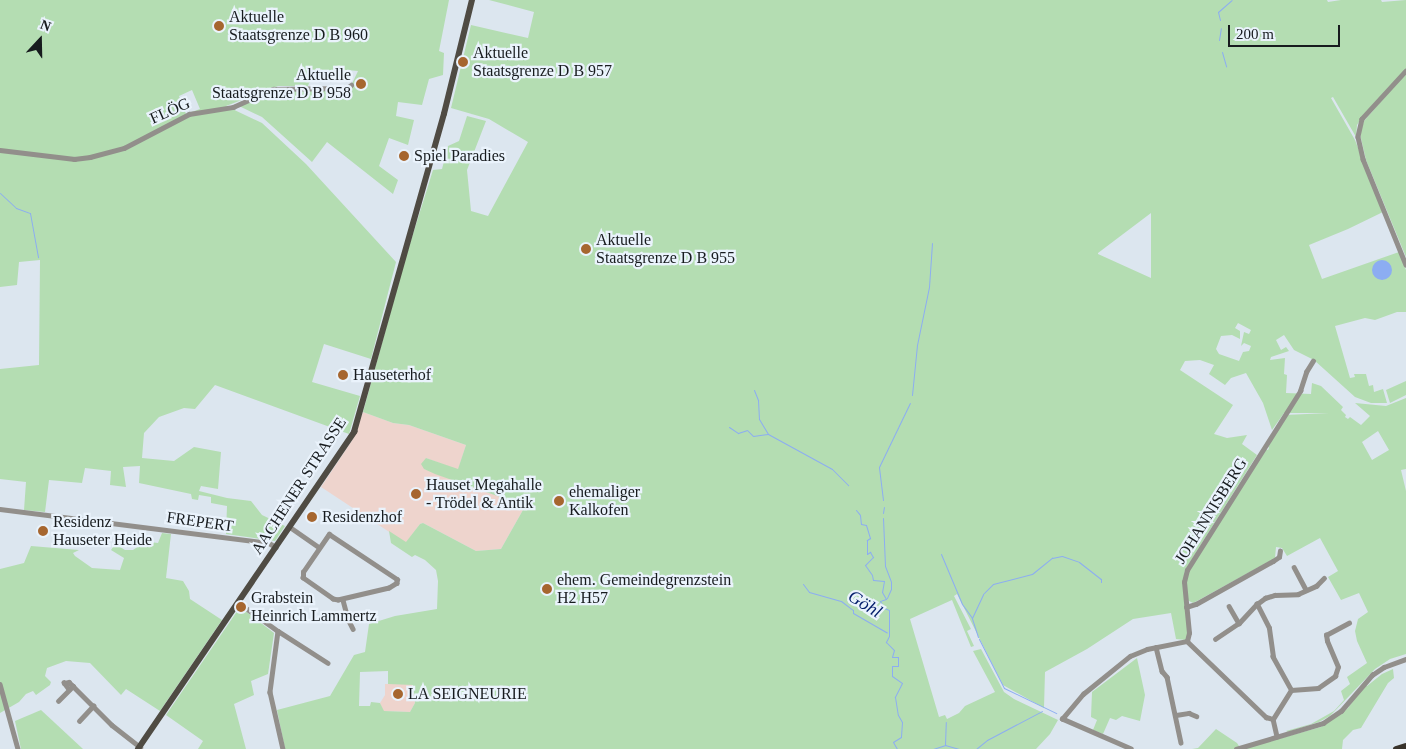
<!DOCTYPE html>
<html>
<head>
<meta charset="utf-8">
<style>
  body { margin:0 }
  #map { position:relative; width:1406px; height:749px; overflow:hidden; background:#dce6ef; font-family:Georgia,serif }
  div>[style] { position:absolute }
  .commercial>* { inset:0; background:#eed4cd }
  .green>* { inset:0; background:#b4ddb2 }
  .water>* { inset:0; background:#8cadf2 }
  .round { border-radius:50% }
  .stream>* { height:1px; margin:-0.5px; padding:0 0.5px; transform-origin:0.5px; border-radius:0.5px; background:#8cadf2 }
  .minor>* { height:4.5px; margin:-2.25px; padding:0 2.25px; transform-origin:2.25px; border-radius:2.25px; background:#928f8b }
  .major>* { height:5.5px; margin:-2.75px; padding:0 2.75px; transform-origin:2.75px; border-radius:2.75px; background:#4f4b43 }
  .highway>* { height:6px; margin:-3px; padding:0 3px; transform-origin:3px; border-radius:3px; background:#38332b }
  .dots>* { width:14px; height:14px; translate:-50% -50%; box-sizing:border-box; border:2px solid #eaf3fc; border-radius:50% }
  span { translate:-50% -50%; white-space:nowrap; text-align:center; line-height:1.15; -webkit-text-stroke:4.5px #eaf3fc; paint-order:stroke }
  .poi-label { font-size:16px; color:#171b1e }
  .left { translate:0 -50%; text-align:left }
  .right { translate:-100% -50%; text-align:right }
  .street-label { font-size:16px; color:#171b1e }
  .water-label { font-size:18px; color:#041f6b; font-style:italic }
  .north { position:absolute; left:15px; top:15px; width:50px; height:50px; -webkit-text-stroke:4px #eaf3fc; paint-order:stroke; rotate:21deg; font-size:14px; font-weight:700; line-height:20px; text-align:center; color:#171b1e }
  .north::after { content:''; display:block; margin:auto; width:18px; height:22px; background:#171b1e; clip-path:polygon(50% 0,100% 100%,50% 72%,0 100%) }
  .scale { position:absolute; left:1228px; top:25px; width:112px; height:22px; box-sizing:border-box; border:2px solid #171b1e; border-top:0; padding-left:6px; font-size:15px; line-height:18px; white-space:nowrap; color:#171b1e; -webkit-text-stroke:4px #eaf3fc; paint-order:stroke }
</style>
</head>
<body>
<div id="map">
  <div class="commercial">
    <i style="clip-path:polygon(363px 412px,393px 423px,409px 425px,466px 445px,458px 470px,426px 458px,424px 469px,523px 505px,523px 510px,501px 549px,476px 551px,423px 523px,420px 524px,406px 543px,321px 487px,353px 439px)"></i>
    <i style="clip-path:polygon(385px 684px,412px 684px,415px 703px,410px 712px,383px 711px,380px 703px,385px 695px)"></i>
  </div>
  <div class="green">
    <i style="clip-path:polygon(evenodd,0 0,449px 0,439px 51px,444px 53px,443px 75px,429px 79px,422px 105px,398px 102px,396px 116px,414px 120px,408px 145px,389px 138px,379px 166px,398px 180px,393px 194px,327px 142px,312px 162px,262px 117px,239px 106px,279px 89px,350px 88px,358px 71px,336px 69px,333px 73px,323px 73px,309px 83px,308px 86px,278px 86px,226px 106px,262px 123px,306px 164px,396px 262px,371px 359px,324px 344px,312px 382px,360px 396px,349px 434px,215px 385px,195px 409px,184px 408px,159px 417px,144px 433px,142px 458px,174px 461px,194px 447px,221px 452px,218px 489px,201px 486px,199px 491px,227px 498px,251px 501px,262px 515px,285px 526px,275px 541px,226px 534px,227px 506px,211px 503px,211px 497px,199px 495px,198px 500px,192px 499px,191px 494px,139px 483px,140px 466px,123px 467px,126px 487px,110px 485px,111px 471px,85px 468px,82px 483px,49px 480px,45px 512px,24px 510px,26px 482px,0 479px,0 369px,39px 365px,40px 260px,19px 262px,17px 285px,0 287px,0 0,192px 90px,200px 109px,186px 114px,179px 96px,192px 90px)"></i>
    <i style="clip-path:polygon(evenodd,489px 0,1327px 0,1328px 2px,1341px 0,1381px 0,1382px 2px,1406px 0,1406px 69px,1364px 114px,1357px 125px,1356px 137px,1333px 97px,1331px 98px,1355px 140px,1383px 212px,1348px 229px,1309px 245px,1322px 279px,1399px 252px,1406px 270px,1406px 312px,1397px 312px,1375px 320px,1365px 318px,1335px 326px,1350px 378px,1355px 377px,1354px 374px,1366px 374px,1369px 386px,1373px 385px,1374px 392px,1383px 389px,1387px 403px,1371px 403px,1355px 397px,1314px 360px,1294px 350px,1284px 335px,1276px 340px,1281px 350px,1286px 347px,1289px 351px,1271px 357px,1270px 360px,1285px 358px,1284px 374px,1287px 375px,1286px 393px,1311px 394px,1312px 383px,1321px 386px,1343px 407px,1341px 410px,1346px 415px,1345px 417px,1348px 419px,1350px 417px,1361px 425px,1370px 416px,1355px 403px,1386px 406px,1406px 398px,1406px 469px,1401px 470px,1406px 491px,1406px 654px,1390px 659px,1375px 669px,1330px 716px,1319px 722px,1288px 732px,1286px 731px,1311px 724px,1334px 711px,1344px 700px,1341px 691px,1350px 684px,1347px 677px,1367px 663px,1357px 641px,1355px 631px,1358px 619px,1368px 612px,1359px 593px,1341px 600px,1328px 577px,1338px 571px,1320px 538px,1287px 556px,1282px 548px,1276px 547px,1275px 558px,1197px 601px,1193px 603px,1187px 600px,1185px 584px,1189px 571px,1265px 449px,1268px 450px,1269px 448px,1267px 445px,1285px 415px,1329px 413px,1284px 413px,1272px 430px,1263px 403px,1246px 373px,1231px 378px,1225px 385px,1209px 374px,1214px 365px,1200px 360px,1185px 361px,1180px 370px,1233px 405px,1214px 434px,1227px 438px,1247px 435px,1242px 444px,1257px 455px,1185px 570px,1183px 583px,1188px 634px,1186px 640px,1176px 639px,1171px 613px,1133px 619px,1087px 649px,1045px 672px,1044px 708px,1003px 685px,957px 594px,954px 596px,971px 629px,967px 631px,974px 646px,971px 647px,952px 600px,910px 619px,939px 717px,945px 715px,947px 719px,959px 713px,965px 706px,995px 692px,973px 651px,981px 649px,1004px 692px,1014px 699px,1058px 720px,1050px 734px,1036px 749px,285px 749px,277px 710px,330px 696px,354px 655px,365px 652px,369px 624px,395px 616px,437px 609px,438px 581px,436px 570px,425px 560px,415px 555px,412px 557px,391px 543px,389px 531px,406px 542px,420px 524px,423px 523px,476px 551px,501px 549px,523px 510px,523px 505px,435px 474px,424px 469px,421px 464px,426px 458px,458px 469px,466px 445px,409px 425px,393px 423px,363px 412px,404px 263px,433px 170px,442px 169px,448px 146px,459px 141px,467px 116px,486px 121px,467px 170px,471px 211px,488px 216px,528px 142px,489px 119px,451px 108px,471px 25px,528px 38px,534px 12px,489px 0,1151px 213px,1151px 278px,1098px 254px,1098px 253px,1151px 213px,489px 0,1238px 323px,1251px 330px,1249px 334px,1244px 332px,1241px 346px,1244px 343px,1251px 346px,1249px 351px,1243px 352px,1239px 361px,1219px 354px,1216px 349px,1221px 336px,1232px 335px,1240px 339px,1240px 331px,1235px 328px,1238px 323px,489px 0,1378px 431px,1389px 450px,1372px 460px,1362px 442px,1378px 431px,489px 0,388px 671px,388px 684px,413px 685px,415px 703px,410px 712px,384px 711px,380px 703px,371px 702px,370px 706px,359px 706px,360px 672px,388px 671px)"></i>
    <i style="clip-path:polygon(1406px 73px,1406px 257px,1366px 160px,1360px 134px,1364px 121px)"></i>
    <i style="clip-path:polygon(1406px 381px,1406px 395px,1390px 403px,1386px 390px)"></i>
    <i style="clip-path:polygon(162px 533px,171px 534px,166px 578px,183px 581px,189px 591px,190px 599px,222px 620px,160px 711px,126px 689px,121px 695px,90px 663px,66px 661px,47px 668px,45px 676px,51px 682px,50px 685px,36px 695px,33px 691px,26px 694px,19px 702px,0 713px,0 569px,24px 563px,31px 546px,79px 550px,73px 553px,75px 556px,92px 568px,120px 570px,124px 558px,111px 550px,115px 544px,125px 550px,133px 550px,139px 546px,142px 541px,158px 543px)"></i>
    <i style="clip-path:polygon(240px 607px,274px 633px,268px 674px,251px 681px,254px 695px,234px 704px,246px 749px,198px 749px,203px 741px,166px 715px)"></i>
    <i style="clip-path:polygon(1137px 658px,1145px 695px,1140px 721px,1122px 716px,1116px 720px,1110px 718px,1103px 734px,1093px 730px,1097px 720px,1091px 717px,1092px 692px)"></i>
    <i style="clip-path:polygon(1393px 669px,1394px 678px,1388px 683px,1361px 728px,1353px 730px,1343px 740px,1342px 749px,1242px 749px,1321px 727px,1348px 708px,1363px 686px,1367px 686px,1382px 674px)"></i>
    <i style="clip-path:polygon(41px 710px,83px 749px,21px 749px,15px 721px)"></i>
    <i style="clip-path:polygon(1216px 729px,1237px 743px,1241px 749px,1192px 749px,1198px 748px)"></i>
  </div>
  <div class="water">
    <i class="round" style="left:1372px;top:260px;width:20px;height:20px"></i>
  </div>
  <div class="stream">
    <i style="left:1220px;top:20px;width:8px;rotate:-104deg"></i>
    <i style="left:1218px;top:12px;width:18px;rotate:-41deg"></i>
    <i style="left:1219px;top:40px;width:12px;rotate:-81deg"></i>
    <i style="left:1222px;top:52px;width:15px;rotate:74deg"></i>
    <i style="left:0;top:193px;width:22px;rotate:43deg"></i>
    <i style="left:16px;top:208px;width:15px;rotate:20deg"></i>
    <i style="left:30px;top:213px;width:45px;rotate:79.7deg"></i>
    <i style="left:754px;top:390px;width:11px;rotate:68deg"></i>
    <i style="left:758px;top:400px;width:19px;rotate:87deg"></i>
    <i style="left:759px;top:419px;width:17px;rotate:59deg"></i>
    <i style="left:768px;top:434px;width:73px;rotate:28.7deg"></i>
    <i style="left:832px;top:469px;width:23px;rotate:45deg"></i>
    <i style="left:912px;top:395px;width:50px;rotate:-84.3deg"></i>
    <i style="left:917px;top:345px;width:59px;rotate:-78.3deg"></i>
    <i style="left:929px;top:287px;width:44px;rotate:-86.1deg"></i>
    <i style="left:729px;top:427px;width:11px;rotate:34deg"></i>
    <i style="left:738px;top:433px;width:9px;rotate:-18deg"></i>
    <i style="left:747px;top:430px;width:8px;rotate:45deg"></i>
    <i style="left:753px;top:436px;width:15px;rotate:-8deg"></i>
    <i style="left:883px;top:500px;width:33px;rotate:-97deg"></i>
    <i style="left:879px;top:467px;width:71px;rotate:-64.2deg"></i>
    <i style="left:856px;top:510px;width:6px;rotate:51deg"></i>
    <i style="left:860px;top:515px;width:9px;rotate:84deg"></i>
    <i style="left:861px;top:524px;width:5px;rotate:11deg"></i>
    <i style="left:866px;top:525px;width:14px;rotate:73deg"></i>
    <i style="left:870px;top:538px;width:4px;rotate:146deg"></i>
    <i style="left:867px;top:540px;width:14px;rotate:90deg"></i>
    <i style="left:867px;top:554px;width:4px;rotate:-34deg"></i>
    <i style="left:870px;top:552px;width:6px;rotate:59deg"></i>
    <i style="left:873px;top:557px;width:11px;rotate:135deg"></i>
    <i style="left:865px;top:565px;width:12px;rotate:55deg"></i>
    <i style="left:872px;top:575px;width:5px;rotate:79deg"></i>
    <i style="left:873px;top:580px;width:11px;rotate:5deg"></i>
    <i style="left:884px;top:581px;width:11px;rotate:100deg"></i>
    <i style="left:882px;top:592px;width:8px;rotate:60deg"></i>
    <i style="left:886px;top:599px;width:6px;rotate:162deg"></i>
    <i style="left:880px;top:601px;width:8px;rotate:60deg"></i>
    <i style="left:884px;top:608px;width:5px;rotate:22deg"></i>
    <i style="left:889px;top:610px;width:26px;rotate:90deg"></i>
    <i style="left:889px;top:636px;width:7px;rotate:117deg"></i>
    <i style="left:886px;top:642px;width:11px;rotate:45deg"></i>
    <i style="left:894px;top:650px;width:7px;rotate:106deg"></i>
    <i style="left:892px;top:657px;width:6px"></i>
    <i style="left:898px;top:657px;width:9px;rotate:90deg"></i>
    <i style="left:898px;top:666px;width:6px;rotate:180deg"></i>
    <i style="left:892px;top:666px;width:10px;rotate:90deg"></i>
    <i style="left:892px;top:676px;width:12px;rotate:35deg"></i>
    <i style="left:902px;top:683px;width:16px;rotate:117deg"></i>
    <i style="left:895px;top:697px;width:18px;rotate:81deg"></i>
    <i style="left:898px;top:715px;width:8px;rotate:60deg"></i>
    <i style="left:902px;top:722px;width:15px;rotate:94deg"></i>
    <i style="left:901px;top:737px;width:9px;rotate:148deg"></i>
    <i style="left:893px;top:742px;width:8px;rotate:60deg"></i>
    <i style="left:883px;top:513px;width:6px;rotate:-81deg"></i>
    <i style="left:883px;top:518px;width:48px;rotate:87.6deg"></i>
    <i style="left:885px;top:566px;width:17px;rotate:69deg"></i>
    <i style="left:891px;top:582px;width:7px;rotate:90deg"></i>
    <i style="left:891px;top:589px;width:10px;rotate:114deg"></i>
    <i style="left:941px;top:554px;width:54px;rotate:67.2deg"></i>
    <i style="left:962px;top:604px;width:17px;rotate:54deg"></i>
    <i style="left:803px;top:584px;width:10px;rotate:53deg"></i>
    <i style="left:809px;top:592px;width:33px;rotate:16deg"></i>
    <i style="left:841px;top:601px;width:15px;rotate:37deg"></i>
    <i style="left:853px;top:610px;width:3px;rotate:90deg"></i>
    <i style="left:853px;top:613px;width:39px;rotate:30deg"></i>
    <i style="left:978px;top:637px;width:20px;rotate:-108deg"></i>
    <i style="left:972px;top:618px;width:26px;rotate:-65deg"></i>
    <i style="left:983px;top:594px;width:14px;rotate:-45deg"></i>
    <i style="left:993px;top:584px;width:40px;rotate:-14.4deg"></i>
    <i style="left:1032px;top:574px;width:26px;rotate:-39deg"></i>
    <i style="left:1052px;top:558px;width:10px;rotate:-11deg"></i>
    <i style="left:1062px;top:556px;width:18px;rotate:19deg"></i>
    <i style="left:1079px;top:562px;width:28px;rotate:38deg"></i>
    <i style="left:1101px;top:579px;width:3px;rotate:90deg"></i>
    <i style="left:979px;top:639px;width:55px;rotate:63deg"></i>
    <i style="left:1004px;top:688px;width:58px;rotate:25.7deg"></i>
    <i style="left:945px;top:745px;width:15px;rotate:16deg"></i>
    <i style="left:933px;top:749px;width:13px;rotate:-18deg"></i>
    <i style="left:945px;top:745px;width:23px;rotate:-88deg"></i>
    <i style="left:976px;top:749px;width:14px;rotate:-39deg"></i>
    <i style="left:987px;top:740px;width:62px;rotate:-27.8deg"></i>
  </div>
  <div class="minor">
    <i style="left:1406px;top:71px;width:65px;rotate:132.5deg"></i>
    <i style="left:1362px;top:119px;width:18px;rotate:103deg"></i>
    <i style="left:1358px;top:137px;width:23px;rotate:77deg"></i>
    <i style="left:1363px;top:159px;width:114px;rotate:67.9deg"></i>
    <i style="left:0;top:150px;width:75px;rotate:6.9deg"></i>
    <i style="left:74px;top:159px;width:16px;rotate:-7deg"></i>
    <i style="left:90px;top:157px;width:35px;rotate:-15deg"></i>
    <i style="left:124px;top:148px;width:73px;rotate:-27.6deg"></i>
    <i style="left:189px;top:114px;width:45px;rotate:-9deg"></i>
    <i style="left:233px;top:107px;width:44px;rotate:-24.2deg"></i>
    <i style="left:273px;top:89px;width:74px;rotate:-0.8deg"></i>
    <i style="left:347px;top:88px;width:5px;rotate:-37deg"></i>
    <i style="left:0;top:509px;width:271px;rotate:7.2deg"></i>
    <i style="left:269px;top:543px;width:8px;rotate:30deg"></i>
    <i style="left:290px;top:527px;width:35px;rotate:35deg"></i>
    <i style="left:329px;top:534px;width:82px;rotate:33.5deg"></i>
    <i style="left:397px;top:579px;width:4px;rotate:90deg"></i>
    <i style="left:397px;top:583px;width:9px;rotate:148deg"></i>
    <i style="left:389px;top:588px;width:52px;rotate:166.8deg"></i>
    <i style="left:338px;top:600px;width:5px;rotate:-169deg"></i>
    <i style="left:333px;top:599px;width:37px;rotate:-145deg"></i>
    <i style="left:303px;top:578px;width:6px;rotate:-90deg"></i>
    <i style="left:303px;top:572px;width:46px;rotate:-55.6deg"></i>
    <i style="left:1294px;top:567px;width:26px;rotate:62deg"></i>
    <i style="left:343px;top:600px;width:20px;rotate:75deg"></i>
    <i style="left:348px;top:619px;width:11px;rotate:63deg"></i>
    <i style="left:239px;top:603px;width:48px;rotate:35.7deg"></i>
    <i style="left:278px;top:631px;width:59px;rotate:32.6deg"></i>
    <i style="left:1229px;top:606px;width:20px;rotate:60deg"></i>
    <i style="left:1186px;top:607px;width:10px;rotate:-17deg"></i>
    <i style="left:1196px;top:604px;width:88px;rotate:-29.2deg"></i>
    <i style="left:1273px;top:561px;width:7px;rotate:-34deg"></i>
    <i style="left:1279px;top:557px;width:6px;rotate:-81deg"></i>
    <i style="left:278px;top:631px;width:62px;rotate:97.5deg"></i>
    <i style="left:270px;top:692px;width:58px;rotate:77.2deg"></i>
    <i style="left:1215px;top:639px;width:29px;rotate:-34deg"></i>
    <i style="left:1239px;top:623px;width:26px;rotate:-47deg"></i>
    <i style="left:1187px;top:641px;width:110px;rotate:43.9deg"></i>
    <i style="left:1266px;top:717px;width:7px;rotate:16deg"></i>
    <i style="left:1273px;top:719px;width:18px;rotate:77deg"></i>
    <i style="left:1156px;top:647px;width:25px;rotate:76deg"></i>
    <i style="left:1162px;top:671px;width:8px;rotate:50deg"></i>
    <i style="left:1167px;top:677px;width:67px;rotate:78deg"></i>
    <i style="left:0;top:684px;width:67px;rotate:74.5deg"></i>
    <i style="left:69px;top:690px;width:9px;rotate:-126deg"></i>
    <i style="left:64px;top:683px;width:5px;rotate:-11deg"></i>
    <i style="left:69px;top:682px;width:6px;rotate:45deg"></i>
    <i style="left:1291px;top:690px;width:38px;rotate:-119deg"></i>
    <i style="left:1273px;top:657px;width:29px;rotate:-98deg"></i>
    <i style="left:1269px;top:628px;width:27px;rotate:-117deg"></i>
    <i style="left:1257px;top:604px;width:10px;rotate:-37deg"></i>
    <i style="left:1265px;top:598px;width:10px;rotate:-17deg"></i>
    <i style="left:1275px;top:595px;width:23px;rotate:-2deg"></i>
    <i style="left:1298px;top:594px;width:20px;rotate:-24deg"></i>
    <i style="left:1316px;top:586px;width:11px;rotate:-45deg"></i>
    <i style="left:58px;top:701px;width:21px;rotate:-45deg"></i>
    <i style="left:73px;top:686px;width:55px;rotate:45deg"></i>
    <i style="left:112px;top:725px;width:36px;rotate:38deg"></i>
    <i style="left:1176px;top:715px;width:13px;rotate:-9deg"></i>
    <i style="left:1189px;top:713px;width:8px;rotate:23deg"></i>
    <i style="left:1273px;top:719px;width:34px;rotate:-58deg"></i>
    <i style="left:1291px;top:690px;width:27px;rotate:-4deg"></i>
    <i style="left:1318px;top:688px;width:21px;rotate:-35deg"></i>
    <i style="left:1335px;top:676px;width:9px;rotate:-72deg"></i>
    <i style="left:1338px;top:667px;width:28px;rotate:-113deg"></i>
    <i style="left:1327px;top:641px;width:6px;rotate:-99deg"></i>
    <i style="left:1326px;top:635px;width:26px;rotate:-28deg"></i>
    <i style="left:79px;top:721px;width:21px;rotate:-47deg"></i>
    <i style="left:1131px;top:749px;width:75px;rotate:-156.5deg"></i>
    <i style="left:1062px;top:719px;width:33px;rotate:-50deg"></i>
    <i style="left:1083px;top:694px;width:60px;rotate:-39deg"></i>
    <i style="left:1130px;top:656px;width:18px;rotate:-22deg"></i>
    <i style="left:1147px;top:649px;width:41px;rotate:-11.3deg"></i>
    <i style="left:1187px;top:641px;width:8px;rotate:-76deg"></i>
    <i style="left:1189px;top:633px;width:51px;rotate:-95.6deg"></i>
    <i style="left:1184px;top:582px;width:12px;rotate:-76deg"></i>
    <i style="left:1187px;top:570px;width:212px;rotate:-57.7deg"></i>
    <i style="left:1300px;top:391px;width:20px;rotate:-72deg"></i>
    <i style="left:1306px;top:372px;width:13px;rotate:-58deg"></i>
    <i style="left:1236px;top:749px;width:91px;rotate:-16.6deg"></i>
    <i style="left:1323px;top:723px;width:22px;rotate:-34deg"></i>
    <i style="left:1341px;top:711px;width:48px;rotate:-49.3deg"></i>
    <i style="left:1372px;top:675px;width:14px;rotate:-34deg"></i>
    <i style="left:1384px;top:667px;width:23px;rotate:-20deg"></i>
  </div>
  <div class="major">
    <i style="left:138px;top:749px;width:384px;rotate:-55.7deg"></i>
    <i style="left:354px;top:432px;width:330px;rotate:-74.2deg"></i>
    <i style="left:444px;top:114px;width:117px;rotate:-76.2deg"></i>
  </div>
  <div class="highway">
    <i style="left:1396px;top:749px;width:10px;rotate:-17deg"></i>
  </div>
  <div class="dots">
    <i style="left:219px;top:26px;background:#a6662f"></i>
    <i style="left:463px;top:62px;background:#a6662f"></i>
    <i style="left:361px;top:84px;background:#a6662f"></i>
    <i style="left:404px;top:156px;background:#a6662f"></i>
    <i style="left:586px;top:249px;background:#a6662f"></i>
    <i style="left:343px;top:375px;background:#a6662f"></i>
    <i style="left:416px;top:494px;background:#a6662f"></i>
    <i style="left:559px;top:501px;background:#a6662f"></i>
    <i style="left:312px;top:517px;background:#a6662f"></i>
    <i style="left:43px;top:531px;background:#a6662f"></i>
    <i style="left:547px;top:589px;background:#a6662f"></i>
    <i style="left:241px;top:607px;background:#a6662f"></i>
    <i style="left:398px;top:694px;background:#a6662f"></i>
  </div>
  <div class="poi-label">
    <span class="left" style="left:229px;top:26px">Aktuelle<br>Staatsgrenze D B 960</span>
    <span class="left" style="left:473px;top:62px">Aktuelle<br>Staatsgrenze D B 957</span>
    <span class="right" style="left:351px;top:84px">Aktuelle<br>Staatsgrenze D B 958</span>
    <span class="left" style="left:414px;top:156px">Spiel Paradies</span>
    <span class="left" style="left:596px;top:249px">Aktuelle<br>Staatsgrenze D B 955</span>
    <span class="left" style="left:353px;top:375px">Hauseterhof</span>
    <span class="left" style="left:426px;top:494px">Hauset Megahalle<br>- Trödel &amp; Antik</span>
    <span class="left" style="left:569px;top:501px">ehemaliger<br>Kalkofen</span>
    <span class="left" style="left:322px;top:517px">Residenzhof</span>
    <span class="left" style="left:53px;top:531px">Residenz<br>Hauseter Heide</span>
    <span class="left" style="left:557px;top:589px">ehem. Gemeindegrenzstein<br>H2 H57</span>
    <span class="left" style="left:251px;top:607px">Grabstein<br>Heinrich Lammertz</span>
    <span class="left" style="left:408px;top:694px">LA SEIGNEURIE</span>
  </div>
  <div class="street-label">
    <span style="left:170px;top:111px;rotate:-24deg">FLÖG</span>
    <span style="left:299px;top:486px;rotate:-57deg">AACHENER STRASSE</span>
    <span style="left:1211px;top:511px;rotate:-58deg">JOHANNISBERG</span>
    <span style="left:200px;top:522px;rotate:8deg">FREPERT</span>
  </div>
  <div class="water-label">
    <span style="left:865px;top:604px;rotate:32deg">Göhl</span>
  </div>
  <div class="north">N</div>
  <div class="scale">200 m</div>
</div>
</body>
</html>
